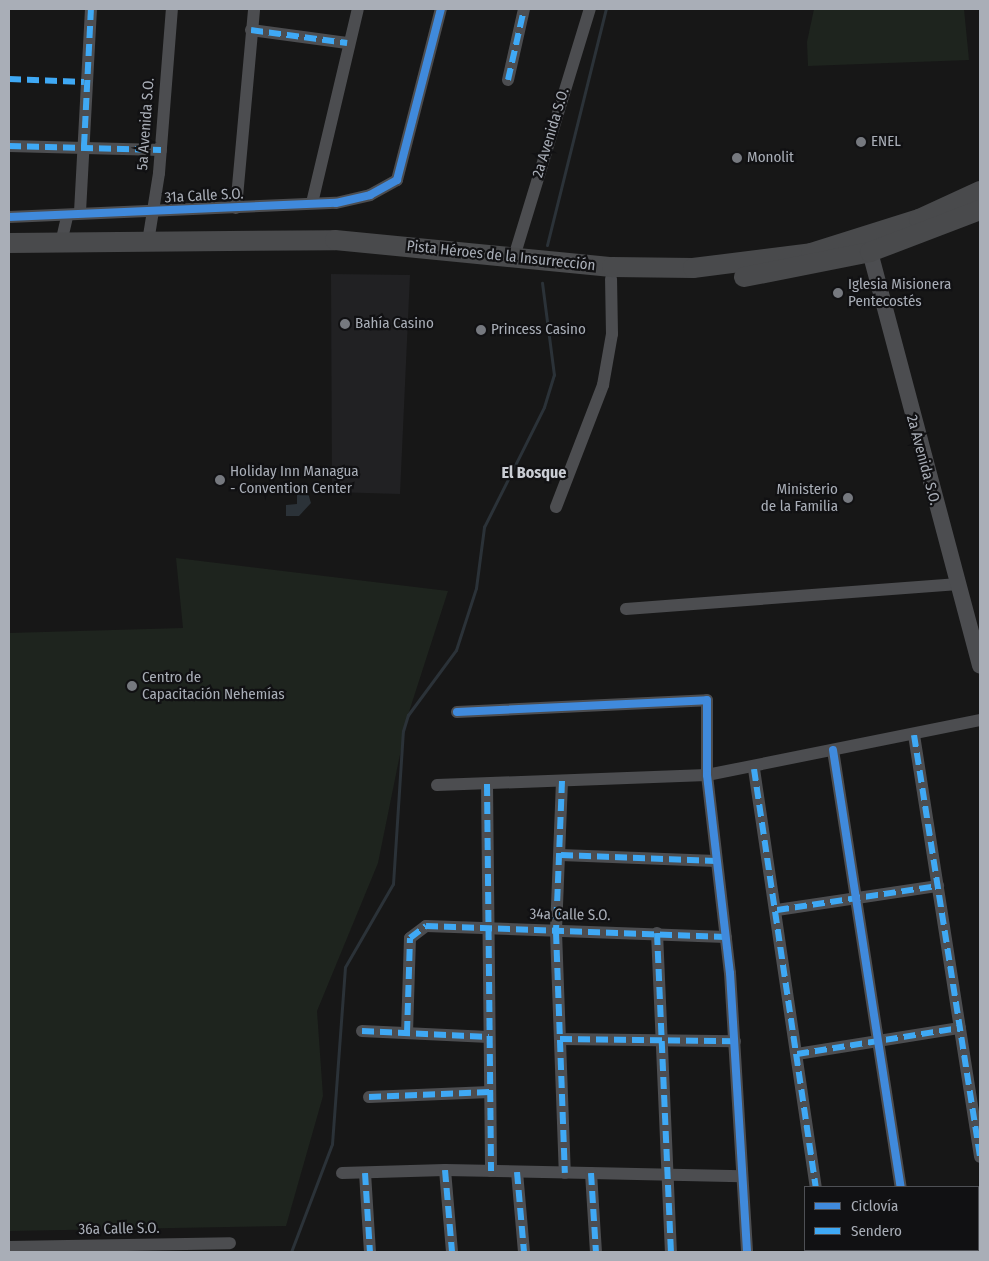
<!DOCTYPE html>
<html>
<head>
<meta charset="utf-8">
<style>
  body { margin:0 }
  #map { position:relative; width:989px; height:1261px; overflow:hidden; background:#171717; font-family:"Fira Sans Condensed",sans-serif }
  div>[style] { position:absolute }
  .built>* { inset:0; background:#212123 }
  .green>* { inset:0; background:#1e241e }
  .water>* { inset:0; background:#2b3238 }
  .stream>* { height:3px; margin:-1.5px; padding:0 1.5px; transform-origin:1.5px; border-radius:1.5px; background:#2b3238 }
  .minor>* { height:12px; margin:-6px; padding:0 6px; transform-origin:6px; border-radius:6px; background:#4c4d50 }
  .tertiary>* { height:16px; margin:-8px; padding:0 8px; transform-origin:8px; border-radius:8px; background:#4c4d50 }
  .primary>* { height:20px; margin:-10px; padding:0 10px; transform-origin:10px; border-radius:10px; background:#494a4c }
  .quiet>* { height:6px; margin-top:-3px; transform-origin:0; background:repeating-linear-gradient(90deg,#3fa9f5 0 12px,transparent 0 18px) }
  .cycleway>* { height:8px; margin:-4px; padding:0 4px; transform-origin:4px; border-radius:4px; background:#408adc }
  .dots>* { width:14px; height:14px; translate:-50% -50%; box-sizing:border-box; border:2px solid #111113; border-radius:50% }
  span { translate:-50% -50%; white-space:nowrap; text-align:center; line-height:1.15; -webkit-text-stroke:4.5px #111113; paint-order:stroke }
  .street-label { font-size:15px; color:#a9aeb7 }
  .poi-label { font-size:15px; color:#a9aeb7 }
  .left { translate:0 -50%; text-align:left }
  .right { translate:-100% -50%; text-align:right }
  .neighbourhood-label { font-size:16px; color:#cacdd4; font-weight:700 }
  .frame { position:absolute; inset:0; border:10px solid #a9aeb7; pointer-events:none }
  .legend { position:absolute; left:804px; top:1186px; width:175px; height:65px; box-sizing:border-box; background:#111113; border:1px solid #4e5055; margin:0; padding:6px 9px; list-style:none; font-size:15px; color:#a9aeb7 }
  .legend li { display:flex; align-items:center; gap:10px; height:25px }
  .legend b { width:25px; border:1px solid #4e5055 }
</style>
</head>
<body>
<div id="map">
  <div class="built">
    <i style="clip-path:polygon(331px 274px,410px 275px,400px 494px,332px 492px)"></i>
  </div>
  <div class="green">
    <i style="clip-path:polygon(814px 9px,964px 9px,969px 60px,808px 66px,807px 42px)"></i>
    <i style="clip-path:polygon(176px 558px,448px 591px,408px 715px,378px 863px,317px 1011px,323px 1096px,286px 1226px,9px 1231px,9px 633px,183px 628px)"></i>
  </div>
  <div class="water">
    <i style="clip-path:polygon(307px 490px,311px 503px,299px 516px,286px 516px,286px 505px,297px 504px,297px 493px)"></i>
  </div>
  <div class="stream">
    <i style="left:547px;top:245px;width:243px;rotate:-76deg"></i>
    <i style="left:291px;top:1252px;width:116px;rotate:-69.2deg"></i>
    <i style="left:332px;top:1144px;width:177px;rotate:-85.8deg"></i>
    <i style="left:345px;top:967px;width:96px;rotate:-60deg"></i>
    <i style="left:393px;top:884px;width:153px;rotate:-86.3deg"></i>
    <i style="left:403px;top:731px;width:17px;rotate:-73deg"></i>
    <i style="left:408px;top:715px;width:81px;rotate:-53.6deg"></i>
    <i style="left:456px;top:650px;width:65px;rotate:-72.1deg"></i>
    <i style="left:476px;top:588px;width:62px;rotate:-82.5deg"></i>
    <i style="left:484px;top:527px;width:134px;rotate:-63.4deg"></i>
    <i style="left:544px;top:407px;width:34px;rotate:-73deg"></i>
    <i style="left:554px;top:375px;width:93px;rotate:-97.4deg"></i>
  </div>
  <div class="minor">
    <i style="left:251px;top:30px;width:97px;rotate:7.7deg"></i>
    <i style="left:508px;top:80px;width:73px;rotate:-77.3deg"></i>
    <i style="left:9px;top:146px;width:152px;rotate:1.5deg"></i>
    <i style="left:312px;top:203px;width:199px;rotate:-76.7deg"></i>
    <i style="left:236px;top:208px;width:200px;rotate:-84.8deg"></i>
    <i style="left:80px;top:212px;width:203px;rotate:-86.9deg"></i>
    <i style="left:9px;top:217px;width:327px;rotate:-2.5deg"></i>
    <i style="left:336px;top:203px;width:35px;rotate:-13deg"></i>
    <i style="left:370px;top:195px;width:31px;rotate:-29deg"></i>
    <i style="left:397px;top:180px;width:177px;rotate:-75.6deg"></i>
    <i style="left:148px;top:242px;width:70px;rotate:-80.9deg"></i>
    <i style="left:159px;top:173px;width:165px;rotate:-85.5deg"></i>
    <i style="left:61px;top:243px;width:28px;rotate:-77deg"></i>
    <i style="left:514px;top:257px;width:259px;rotate:-73deg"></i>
    <i style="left:556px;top:507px;width:131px;rotate:-68.9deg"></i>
    <i style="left:603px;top:385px;width:52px;rotate:-80deg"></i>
    <i style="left:612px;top:334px;width:55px;rotate:-91deg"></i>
    <i style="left:626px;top:609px;width:330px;rotate:-4.3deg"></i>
    <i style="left:457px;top:712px;width:250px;rotate:-2.7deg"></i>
    <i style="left:707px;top:700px;width:75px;rotate:90deg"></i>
    <i style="left:707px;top:775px;width:199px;rotate:83.4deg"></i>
    <i style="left:730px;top:973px;width:280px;rotate:86.5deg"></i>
    <i style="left:914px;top:735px;width:427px;rotate:81.1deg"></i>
    <i style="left:833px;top:750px;width:442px;rotate:81.2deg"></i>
    <i style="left:754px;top:769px;width:423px;rotate:81.6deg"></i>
    <i style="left:562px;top:781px;width:151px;rotate:92.3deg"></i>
    <i style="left:556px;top:932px;width:241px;rotate:87.9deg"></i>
    <i style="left:487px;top:784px;width:387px;rotate:89.4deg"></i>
    <i style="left:437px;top:785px;width:270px;rotate:-2.1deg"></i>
    <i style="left:707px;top:775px;width:278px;rotate:-11.4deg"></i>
    <i style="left:561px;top:855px;width:155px;rotate:2.2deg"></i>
    <i style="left:777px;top:910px;width:163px;rotate:-8.5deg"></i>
    <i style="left:657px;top:933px;width:319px;rotate:87.5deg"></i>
    <i style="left:362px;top:1031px;width:127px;rotate:2.7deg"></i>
    <i style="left:407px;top:1033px;width:95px;rotate:-88.2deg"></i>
    <i style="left:410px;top:938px;width:20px;rotate:-37deg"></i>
    <i style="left:426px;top:926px;width:300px;rotate:2.1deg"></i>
    <i style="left:560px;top:1039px;width:175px;rotate:0.7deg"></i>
    <i style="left:797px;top:1054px;width:165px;rotate:-9.1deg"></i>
    <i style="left:369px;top:1097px;width:121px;rotate:-2.4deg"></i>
    <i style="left:445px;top:1170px;width:82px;rotate:85.1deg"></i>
    <i style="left:517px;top:1172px;width:80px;rotate:85deg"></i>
    <i style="left:342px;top:1173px;width:103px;rotate:-1.7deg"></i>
    <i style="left:445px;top:1170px;width:297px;rotate:1.2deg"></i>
    <i style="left:365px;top:1173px;width:79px;rotate:86.4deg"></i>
    <i style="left:591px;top:1173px;width:79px;rotate:86.4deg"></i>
    <i style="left:9px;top:1247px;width:221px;rotate:-1deg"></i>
    <i style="left:825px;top:1250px;width:2px;rotate:90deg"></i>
    <i style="left:911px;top:1250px;width:2px;rotate:90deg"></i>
  </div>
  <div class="tertiary">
    <i style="left:870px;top:252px;width:428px;rotate:75.1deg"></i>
  </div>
  <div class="primary">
    <i style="left:9px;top:243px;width:326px;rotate:-0.5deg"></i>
    <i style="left:335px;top:240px;width:278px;rotate:5.6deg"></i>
    <i style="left:612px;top:267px;width:81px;rotate:0.7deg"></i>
    <i style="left:693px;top:268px;width:119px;rotate:-7.2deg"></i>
    <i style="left:811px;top:253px;width:113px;rotate:-17.5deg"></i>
    <i style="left:919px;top:219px;width:67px;rotate:-24.7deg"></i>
    <i style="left:744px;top:277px;width:128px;rotate:-11.2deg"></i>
    <i style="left:870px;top:252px;width:118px;rotate:-20.9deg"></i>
  </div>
  <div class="quiet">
    <i style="left:251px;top:30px;width:97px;rotate:7.7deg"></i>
    <i style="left:9px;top:79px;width:75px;rotate:2.3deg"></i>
    <i style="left:508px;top:80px;width:73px;rotate:-77.3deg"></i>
    <i style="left:9px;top:146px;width:152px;rotate:1.5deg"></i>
    <i style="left:84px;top:146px;width:137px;rotate:-87.1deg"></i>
    <i style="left:914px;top:735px;width:427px;rotate:81.1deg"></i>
    <i style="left:754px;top:769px;width:423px;rotate:81.6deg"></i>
    <i style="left:562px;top:781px;width:151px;rotate:92.3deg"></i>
    <i style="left:556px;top:932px;width:241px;rotate:87.9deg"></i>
    <i style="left:487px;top:784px;width:387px;rotate:89.4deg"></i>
    <i style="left:561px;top:855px;width:155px;rotate:2.2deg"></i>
    <i style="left:777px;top:910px;width:163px;rotate:-8.5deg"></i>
    <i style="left:657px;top:933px;width:319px;rotate:87.5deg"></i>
    <i style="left:362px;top:1031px;width:127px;rotate:2.7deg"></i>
    <i style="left:407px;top:1033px;width:95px;rotate:-88.2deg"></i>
    <i style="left:410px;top:938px;width:20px;rotate:-37deg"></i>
    <i style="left:426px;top:926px;width:300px;rotate:2.1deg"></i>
    <i style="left:560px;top:1039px;width:175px;rotate:0.7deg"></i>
    <i style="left:797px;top:1054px;width:165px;rotate:-9.1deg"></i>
    <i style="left:369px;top:1097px;width:121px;rotate:-2.4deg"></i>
    <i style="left:445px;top:1170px;width:82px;rotate:85.1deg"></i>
    <i style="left:517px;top:1172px;width:80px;rotate:85deg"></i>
    <i style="left:365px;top:1173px;width:79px;rotate:86.4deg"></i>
    <i style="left:591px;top:1173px;width:79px;rotate:86.4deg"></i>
    <i style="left:825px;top:1250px;width:2px;rotate:90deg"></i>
  </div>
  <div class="cycleway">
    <i style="left:9px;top:217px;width:327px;rotate:-2.5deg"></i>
    <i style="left:336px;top:203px;width:35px;rotate:-13deg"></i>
    <i style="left:370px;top:195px;width:31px;rotate:-29deg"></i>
    <i style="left:397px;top:180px;width:177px;rotate:-75.6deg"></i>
    <i style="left:457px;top:712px;width:250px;rotate:-2.7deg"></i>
    <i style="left:707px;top:700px;width:75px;rotate:90deg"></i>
    <i style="left:707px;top:775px;width:199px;rotate:83.4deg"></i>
    <i style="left:730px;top:973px;width:280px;rotate:86.5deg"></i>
    <i style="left:833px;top:750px;width:442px;rotate:81.2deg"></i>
  </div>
  <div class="dots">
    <i style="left:861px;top:142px;background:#76797f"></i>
    <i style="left:737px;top:158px;background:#76797f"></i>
    <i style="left:838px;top:293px;background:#76797f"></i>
    <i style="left:345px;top:324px;background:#76797f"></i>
    <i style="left:481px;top:330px;background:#76797f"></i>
    <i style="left:220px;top:480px;background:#76797f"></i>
    <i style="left:848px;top:498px;background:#76797f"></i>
    <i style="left:132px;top:686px;background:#76797f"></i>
  </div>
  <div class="street-label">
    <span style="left:146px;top:124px;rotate:-86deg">5a Avenida S.O.</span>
    <span style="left:551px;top:133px;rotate:-73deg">2a Avenida S.O.</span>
    <span style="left:204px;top:196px;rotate:-3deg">31a Calle S.O.</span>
    <span style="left:501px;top:256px;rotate:6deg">Pista Héroes de la Insurrección</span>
    <span style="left:923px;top:460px;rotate:75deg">2a Avenida S.O.</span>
    <span style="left:570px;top:915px;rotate:1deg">34a Calle S.O.</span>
    <span style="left:119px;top:1229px;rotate:-1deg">36a Calle S.O.</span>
  </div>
  <div class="poi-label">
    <span class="left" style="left:871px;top:142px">ENEL</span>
    <span class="left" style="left:747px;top:158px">Monolit</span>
    <span class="left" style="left:848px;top:293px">Iglesia Misionera<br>Pentecostés</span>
    <span class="left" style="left:355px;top:324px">Bahía Casino</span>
    <span class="left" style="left:491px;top:330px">Princess Casino</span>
    <span class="left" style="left:230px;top:480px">Holiday Inn Managua<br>- Convention Center</span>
    <span class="right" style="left:838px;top:498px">Ministerio<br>de la Familia</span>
    <span class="left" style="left:142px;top:686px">Centro de<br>Capacitación Nehemías</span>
  </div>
  <div class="neighbourhood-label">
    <span style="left:534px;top:473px">El Bosque</span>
  </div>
  <div class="frame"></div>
  <ul class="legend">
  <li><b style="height:6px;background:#408adc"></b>Ciclovía</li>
  <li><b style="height:6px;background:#3fa9f5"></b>Sendero</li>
  </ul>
</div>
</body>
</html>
